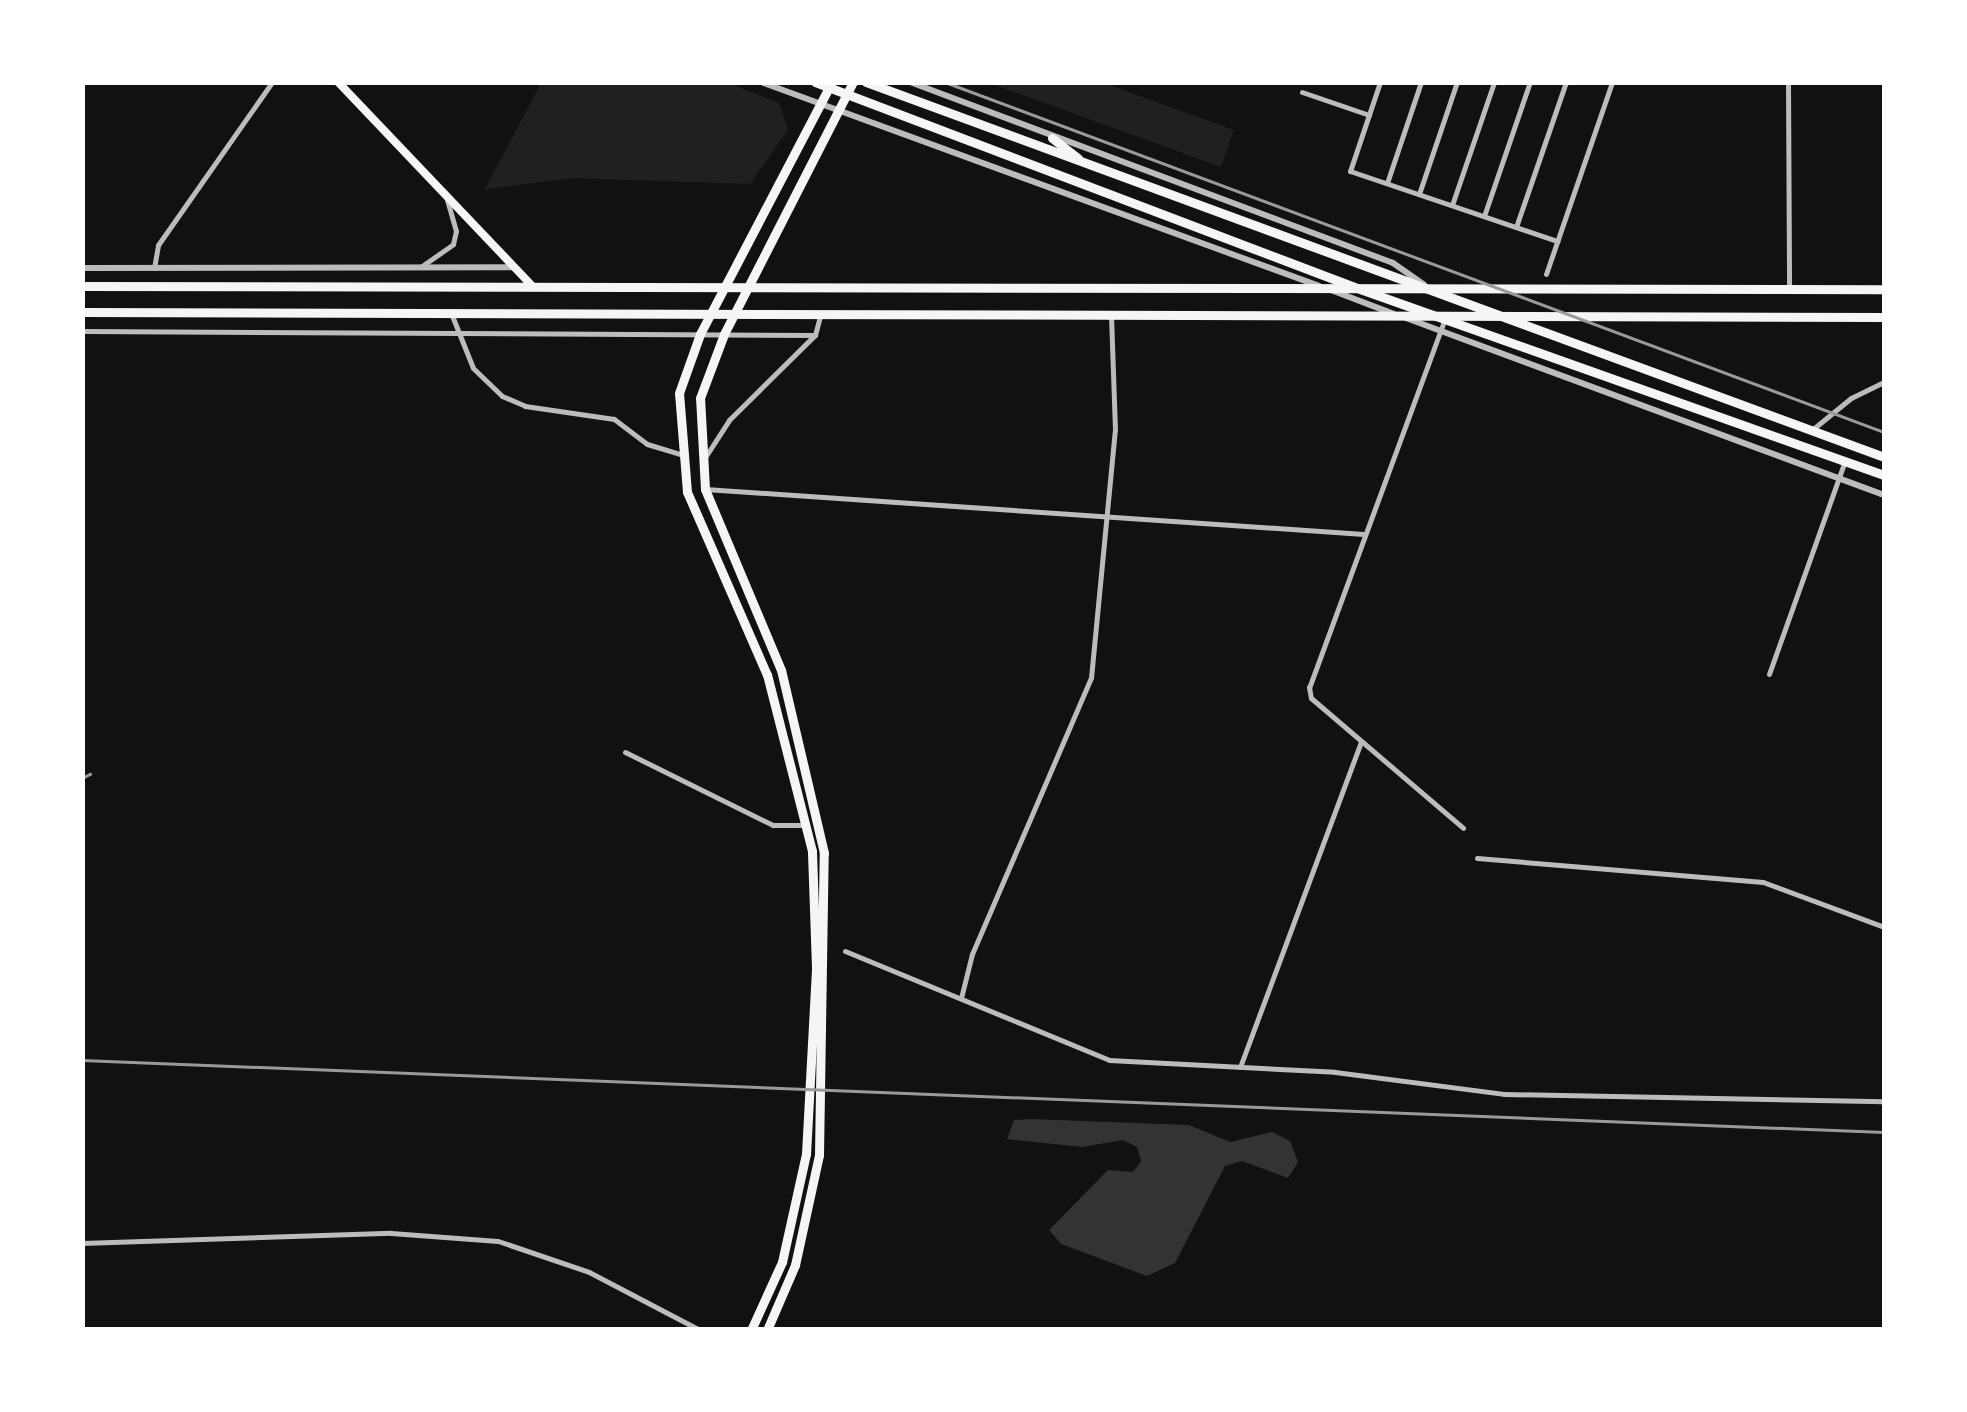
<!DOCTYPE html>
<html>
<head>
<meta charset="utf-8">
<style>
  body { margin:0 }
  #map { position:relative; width:1967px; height:1412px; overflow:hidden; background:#111; font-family:"Varela Round",sans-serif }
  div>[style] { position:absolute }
  .green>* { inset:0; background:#202020 }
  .water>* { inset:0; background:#333 }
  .minor>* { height:5px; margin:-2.5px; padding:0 2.5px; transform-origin:2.5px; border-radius:2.5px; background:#bcbcbc }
  .tertiary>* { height:6px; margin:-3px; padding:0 3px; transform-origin:3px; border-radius:3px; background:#bcbcbc }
  .secondary>* { height:8px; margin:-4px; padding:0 4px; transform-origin:4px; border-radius:4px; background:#f5f5f5 }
  .primary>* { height:9px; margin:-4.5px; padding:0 4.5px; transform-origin:4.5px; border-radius:4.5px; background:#f5f5f5 }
  .trunk>* { height:9px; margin:-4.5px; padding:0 4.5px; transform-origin:4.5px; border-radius:4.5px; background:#f5f5f5 }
  .rail>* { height:2.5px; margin:-1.25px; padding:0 1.25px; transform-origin:1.25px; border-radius:1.25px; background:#9a9a9a }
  span { translate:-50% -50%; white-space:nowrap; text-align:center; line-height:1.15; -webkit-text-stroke:8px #fff; paint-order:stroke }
  .frame { position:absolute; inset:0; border:85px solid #fff; pointer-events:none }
</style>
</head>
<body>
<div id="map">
  <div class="green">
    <i style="clip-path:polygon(541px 83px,728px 83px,779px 103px,788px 130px,750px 184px,573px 178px,485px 189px)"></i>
    <i style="clip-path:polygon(989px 83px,1104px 83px,1234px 130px,1221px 167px)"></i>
  </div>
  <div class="water">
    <i style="clip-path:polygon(1031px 1119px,1189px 1125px,1230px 1142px,1272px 1132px,1290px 1141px,1298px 1162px,1288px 1178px,1242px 1161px,1225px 1166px,1175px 1263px,1147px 1276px,1061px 1244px,1049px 1230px,1108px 1170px,1133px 1172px,1141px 1161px,1137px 1147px,1123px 1140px,1082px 1147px,1007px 1139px,1014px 1120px)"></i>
  </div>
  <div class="minor">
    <i style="left:1380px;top:82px;width:94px;rotate:108.6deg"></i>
    <i style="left:1350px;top:171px;width:219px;rotate:18.7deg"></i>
    <i style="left:1788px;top:82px;width:206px;rotate:89.7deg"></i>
    <i style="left:1302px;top:92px;width:71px;rotate:18.9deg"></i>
    <i style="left:1387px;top:183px;width:107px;rotate:-71.4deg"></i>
    <i style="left:1419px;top:194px;width:118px;rotate:-71.3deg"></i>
    <i style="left:1452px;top:205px;width:130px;rotate:-71.1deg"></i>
    <i style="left:1484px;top:216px;width:142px;rotate:-71.1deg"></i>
    <i style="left:1516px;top:227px;width:153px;rotate:-71deg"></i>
    <i style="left:422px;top:266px;width:38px;rotate:-35deg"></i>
    <i style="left:453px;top:244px;width:13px;rotate:-77deg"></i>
    <i style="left:456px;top:231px;width:32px;rotate:-106deg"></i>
    <i style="left:154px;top:268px;width:23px;rotate:-80deg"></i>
    <i style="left:158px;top:245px;width:199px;rotate:-55deg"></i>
    <i style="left:1546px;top:274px;width:203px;rotate:-71deg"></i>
    <i style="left:451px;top:313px;width:59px;rotate:68.2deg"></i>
    <i style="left:473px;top:368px;width:40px;rotate:44deg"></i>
    <i style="left:502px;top:396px;width:25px;rotate:23deg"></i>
    <i style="left:525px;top:406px;width:90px;rotate:8.3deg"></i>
    <i style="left:614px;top:419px;width:41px;rotate:37.1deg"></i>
    <i style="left:647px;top:444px;width:34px;rotate:17deg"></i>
    <i style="left:1444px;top:321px;width:390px;rotate:110.2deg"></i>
    <i style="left:1309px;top:687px;width:11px;rotate:80deg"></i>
    <i style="left:1311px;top:698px;width:200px;rotate:40.5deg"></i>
    <i style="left:82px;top:331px;width:733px;rotate:0.31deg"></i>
    <i style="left:1813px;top:429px;width:49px;rotate:-39.2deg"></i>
    <i style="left:1851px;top:398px;width:37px;rotate:-26deg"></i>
    <i style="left:704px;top:459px;width:46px;rotate:-57.3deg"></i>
    <i style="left:729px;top:420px;width:121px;rotate:-44.7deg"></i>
    <i style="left:815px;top:335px;width:20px;rotate:-75deg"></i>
    <i style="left:705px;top:489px;width:660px;rotate:3.91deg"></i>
    <i style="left:1769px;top:674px;width:227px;rotate:-70.4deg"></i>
    <i style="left:625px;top:752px;width:165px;rotate:26.3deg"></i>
    <i style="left:773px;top:825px;width:32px"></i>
    <i style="left:1477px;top:858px;width:287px;rotate:4.8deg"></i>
    <i style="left:1763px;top:882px;width:129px;rotate:20.4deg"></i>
    <i style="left:845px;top:951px;width:286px;rotate:22.4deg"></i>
    <i style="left:1109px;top:1060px;width:226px;rotate:3deg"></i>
    <i style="left:1335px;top:1072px;width:170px;rotate:7.4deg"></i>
    <i style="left:1504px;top:1094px;width:380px;rotate:1.1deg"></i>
    <i style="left:961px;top:998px;width:45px;rotate:-76deg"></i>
    <i style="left:972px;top:954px;width:301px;rotate:-66.7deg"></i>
    <i style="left:1091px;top:678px;width:249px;rotate:-84.5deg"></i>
    <i style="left:1115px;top:430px;width:112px;rotate:-92deg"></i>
    <i style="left:1240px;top:1067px;width:347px;rotate:-69.6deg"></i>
    <i style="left:82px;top:1243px;width:309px;rotate:-1.9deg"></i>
    <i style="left:391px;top:1233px;width:107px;rotate:4.3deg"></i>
    <i style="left:498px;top:1241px;width:96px;rotate:18.8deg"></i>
    <i style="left:589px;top:1272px;width:125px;rotate:27.6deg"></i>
  </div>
  <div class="tertiary">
    <i style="left:761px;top:82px;width:594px;rotate:20.08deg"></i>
    <i style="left:910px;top:82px;width:516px;rotate:20.54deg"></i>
    <i style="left:1393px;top:263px;width:38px;rotate:35deg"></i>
    <i style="left:82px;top:268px;width:431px;rotate:-0.1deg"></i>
    <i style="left:1331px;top:290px;width:67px;rotate:20.9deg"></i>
    <i style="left:1406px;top:318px;width:510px;rotate:20.32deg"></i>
  </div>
  <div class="secondary">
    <i style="left:338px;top:82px;width:283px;rotate:46.4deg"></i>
  </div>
  <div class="primary">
    <i style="left:82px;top:286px;width:1802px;rotate:0.1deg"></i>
    <i style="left:82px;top:312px;width:1802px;rotate:0.16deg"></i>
    <i style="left:751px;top:1330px;width:75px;rotate:-65.5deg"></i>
    <i style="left:782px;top:1262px;width:111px;rotate:-77.5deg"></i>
    <i style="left:806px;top:1154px;width:187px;rotate:-86.9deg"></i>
    <i style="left:816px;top:967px;width:116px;rotate:-92deg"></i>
    <i style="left:812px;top:851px;width:182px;rotate:-104.3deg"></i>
    <i style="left:767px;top:675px;width:200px;rotate:-113.6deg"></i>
    <i style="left:687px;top:492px;width:99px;rotate:-94.6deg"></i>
    <i style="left:679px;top:393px;width:63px;rotate:-70.4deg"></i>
    <i style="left:700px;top:334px;width:284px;rotate:-62.4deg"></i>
    <i style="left:767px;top:1330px;width:71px;rotate:-66.7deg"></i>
    <i style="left:795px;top:1265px;width:113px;rotate:-77.7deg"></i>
    <i style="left:819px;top:1155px;width:302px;rotate:-89.1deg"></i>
    <i style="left:824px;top:853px;width:188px;rotate:-103.2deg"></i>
    <i style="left:781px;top:670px;width:196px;rotate:-112.8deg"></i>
    <i style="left:705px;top:489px;width:91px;rotate:-93.1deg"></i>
    <i style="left:700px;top:398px;width:68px;rotate:-69.4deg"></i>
    <i style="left:724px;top:334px;width:283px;rotate:-62.9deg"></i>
  </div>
  <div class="trunk">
    <i style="left:815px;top:82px;width:580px;rotate:20.81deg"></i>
    <i style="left:1357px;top:288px;width:559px;rotate:19.54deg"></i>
    <i style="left:866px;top:82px;width:1085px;rotate:20.22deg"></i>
    <i style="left:1052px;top:138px;width:33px;rotate:38deg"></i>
  </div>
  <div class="rail">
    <i style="left:945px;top:82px;width:1002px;rotate:20.44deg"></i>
    <i style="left:82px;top:778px;width:9px;rotate:-27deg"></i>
    <i style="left:82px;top:1060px;width:1803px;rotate:2.29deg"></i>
  </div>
  <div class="frame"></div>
</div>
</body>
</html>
